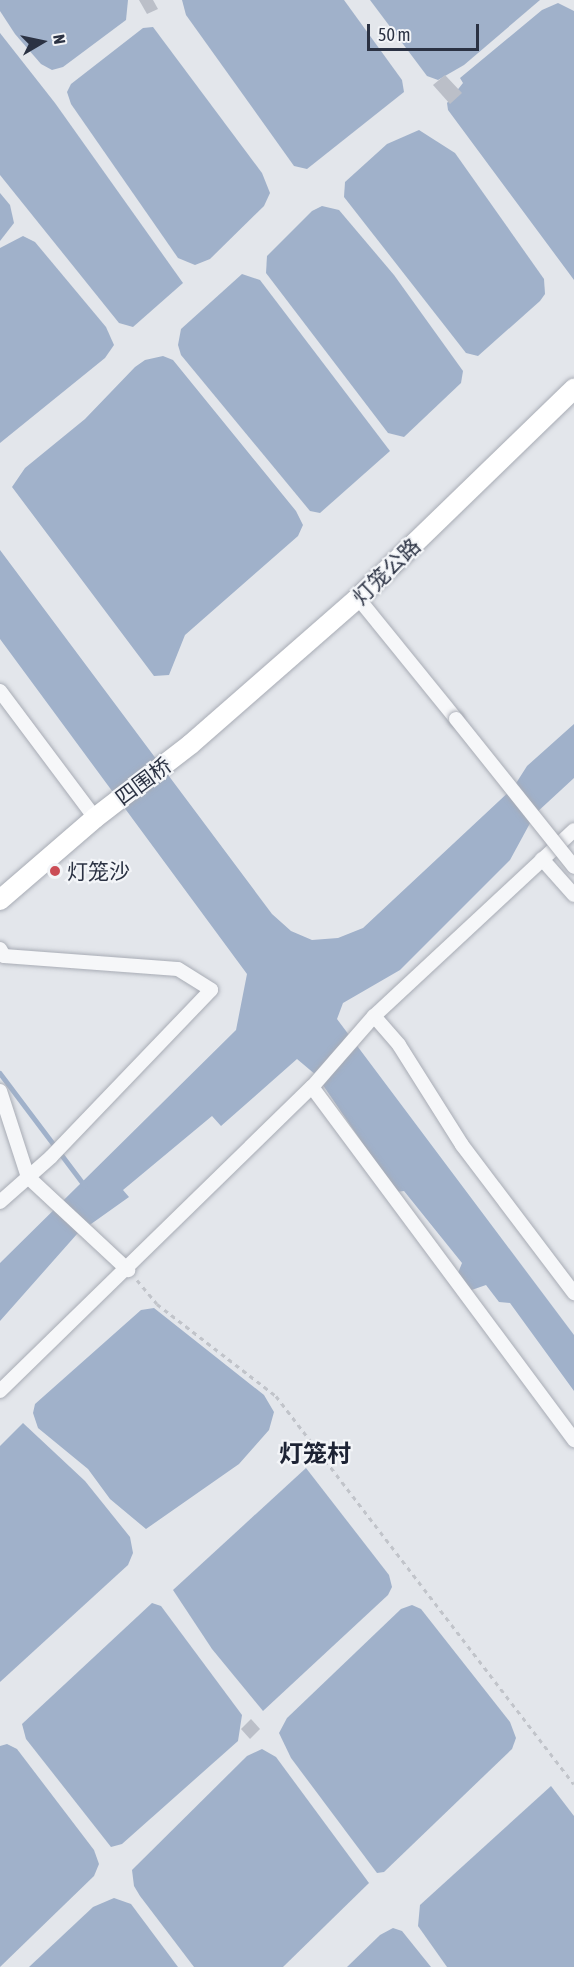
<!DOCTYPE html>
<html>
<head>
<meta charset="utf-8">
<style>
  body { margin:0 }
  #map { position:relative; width:574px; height:1967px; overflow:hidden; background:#e3e6eb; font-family:"Asap Condensed","Noto Sans SC",sans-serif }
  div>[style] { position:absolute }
  .water>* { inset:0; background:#a0b1ca }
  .stream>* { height:4.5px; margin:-2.25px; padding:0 2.25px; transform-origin:2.25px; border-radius:2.25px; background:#a0b1ca }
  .building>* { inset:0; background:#bbbfc8 }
  .path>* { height:3px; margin-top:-1.5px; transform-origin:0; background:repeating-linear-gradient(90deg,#c1c4ca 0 4.5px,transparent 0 9px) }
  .roads { filter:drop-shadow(0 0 2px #a8acb5) drop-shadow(0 0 2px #a8acb5) }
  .street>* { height:14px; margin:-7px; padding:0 7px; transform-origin:7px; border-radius:7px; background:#f6f7f9 }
  .secondary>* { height:20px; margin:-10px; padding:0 10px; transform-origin:10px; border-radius:10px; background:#fff }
  .bridges { filter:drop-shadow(0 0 2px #a8acb5) drop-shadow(0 0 2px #a8acb5) }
  .street-bridge>* { height:14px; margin:-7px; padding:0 7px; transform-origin:7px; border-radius:7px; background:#f6f7f9 }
  .dots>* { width:16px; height:16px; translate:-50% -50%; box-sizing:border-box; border:3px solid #f3f5f8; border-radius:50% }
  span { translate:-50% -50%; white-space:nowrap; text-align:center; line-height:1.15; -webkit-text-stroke:4.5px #f3f5f8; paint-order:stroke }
  .street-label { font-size:21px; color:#2b3243 }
  .poi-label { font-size:21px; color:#2b3243 }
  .left { translate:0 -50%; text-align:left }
  .quarter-label { font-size:24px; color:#1d2334; font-weight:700 }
  .north { position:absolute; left:12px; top:12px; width:60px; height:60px; -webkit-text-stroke:4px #f3f5f8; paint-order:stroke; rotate:81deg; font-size:16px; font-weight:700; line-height:24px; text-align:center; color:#2b3243 }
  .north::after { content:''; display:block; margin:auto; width:21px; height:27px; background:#2b3243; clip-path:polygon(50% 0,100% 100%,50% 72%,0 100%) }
  .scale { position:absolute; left:367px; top:24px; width:112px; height:27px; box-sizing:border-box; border:3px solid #2b3243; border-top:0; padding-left:8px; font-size:18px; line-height:21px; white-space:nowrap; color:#2b3243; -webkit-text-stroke:4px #f3f5f8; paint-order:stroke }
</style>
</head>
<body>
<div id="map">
  <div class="water">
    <i style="clip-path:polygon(0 0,128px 0,126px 20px,63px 67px,52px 70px,41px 64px,15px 34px,0 11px)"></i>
    <i style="clip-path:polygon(182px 0,344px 0,402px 80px,404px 92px,307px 169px,294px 166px,186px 15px)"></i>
    <i style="clip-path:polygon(370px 0,540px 0,464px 65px,438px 80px,427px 76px)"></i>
    <i style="clip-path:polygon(558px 3px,574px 11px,574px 280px,448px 110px,447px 103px,463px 83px,460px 78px,542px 10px)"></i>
    <i style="clip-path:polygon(153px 27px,262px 173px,270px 193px,264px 206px,210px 259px,195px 265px,178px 258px,71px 104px,67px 92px,71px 84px,143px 28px)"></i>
    <i style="clip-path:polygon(0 33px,55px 103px,183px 283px,133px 327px,119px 323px,0 175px)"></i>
    <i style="clip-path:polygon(419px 130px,455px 153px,544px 279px,545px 294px,540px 301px,478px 356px,466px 353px,344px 197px,345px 182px,387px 144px)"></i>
    <i style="clip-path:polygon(0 193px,10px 205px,14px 223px,0 241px)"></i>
    <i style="clip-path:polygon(322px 206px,339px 210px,394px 275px,463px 371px,461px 383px,404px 437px,388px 433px,266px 273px,267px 256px,312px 211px)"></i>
    <i style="clip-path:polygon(23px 236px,35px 242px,106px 327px,114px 345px,105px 358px,0 443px,0 248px)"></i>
    <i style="clip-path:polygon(242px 274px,260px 280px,390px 451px,320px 513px,310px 511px,181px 355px,178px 345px,181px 329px)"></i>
    <i style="clip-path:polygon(163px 356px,173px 360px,296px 511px,303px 525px,298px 536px,185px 635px,169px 675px,154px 676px,12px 487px,25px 468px,85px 419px,135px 367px,145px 360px)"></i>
    <i style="clip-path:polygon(0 550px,272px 914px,291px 931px,312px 940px,338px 938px,363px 928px,513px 788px,527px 766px,574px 724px,574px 778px,535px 814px,510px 860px,400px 970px,343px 1003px,337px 1019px,574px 1335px,574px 1391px,510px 1303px,499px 1302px,486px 1285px,463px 1293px,456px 1278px,462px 1263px,404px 1191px,396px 1192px,316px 1075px,297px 1059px,221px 1126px,212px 1116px,123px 1190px,129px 1197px,77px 1234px,0 1321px,0 1263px,236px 1030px,247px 974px,0 639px)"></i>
    <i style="clip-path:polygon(154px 1308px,264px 1395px,274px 1412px,269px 1430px,239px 1464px,146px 1529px,110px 1499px,88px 1469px,38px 1428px,33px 1413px,35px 1404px,141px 1310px)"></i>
    <i style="clip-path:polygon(23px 1423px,85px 1481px,130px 1537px,133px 1553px,128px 1565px,0 1682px,0 1446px)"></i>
    <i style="clip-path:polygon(306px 1468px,389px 1575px,392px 1587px,388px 1595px,263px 1711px,212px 1649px,173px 1590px)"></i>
    <i style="clip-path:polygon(152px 1603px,161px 1606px,242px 1715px,238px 1741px,122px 1844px,111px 1847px,26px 1739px,22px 1724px)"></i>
    <i style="clip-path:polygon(412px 1605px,421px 1609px,510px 1722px,516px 1738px,512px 1749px,384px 1872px,377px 1873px,291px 1758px,279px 1733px,287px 1718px,401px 1609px)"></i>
    <i style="clip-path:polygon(7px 1744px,17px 1749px,94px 1850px,99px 1864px,94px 1876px,0 1967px,0 1746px)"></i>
    <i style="clip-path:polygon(262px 1749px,276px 1757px,369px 1883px,283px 1967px,194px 1967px,140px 1896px,134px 1886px,132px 1870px,247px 1756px)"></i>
    <i style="clip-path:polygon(551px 1786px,574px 1816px,574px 1967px,447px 1967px,418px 1926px,420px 1905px)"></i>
    <i style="clip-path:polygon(114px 1898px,131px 1904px,178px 1967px,29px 1967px,93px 1907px)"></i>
    <i style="clip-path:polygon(393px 1928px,402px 1931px,431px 1967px,347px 1967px,380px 1935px)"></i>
  </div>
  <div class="stream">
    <i style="left:0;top:1073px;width:141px;rotate:53deg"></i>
  </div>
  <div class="building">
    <i style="clip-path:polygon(139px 0,153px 0,158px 9px,147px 14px)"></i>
    <i style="clip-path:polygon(445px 75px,462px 93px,450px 104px,433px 85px)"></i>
    <i style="clip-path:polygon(251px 1719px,260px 1729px,250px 1739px,241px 1729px)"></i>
  </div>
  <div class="path">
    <i style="left:137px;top:1280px;width:31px;rotate:50deg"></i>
    <i style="left:157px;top:1304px;width:150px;rotate:37.7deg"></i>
    <i style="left:276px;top:1396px;width:489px;rotate:52.5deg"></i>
  </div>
  <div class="roads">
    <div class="street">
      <i style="left:358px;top:598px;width:156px;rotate:51deg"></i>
      <i style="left:0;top:691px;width:159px;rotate:53.2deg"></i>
      <i style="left:542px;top:859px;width:48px;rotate:48.4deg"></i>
      <i style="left:0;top:949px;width:8px;rotate:60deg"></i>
      <i style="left:4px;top:956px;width:174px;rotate:4.3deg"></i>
      <i style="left:178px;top:969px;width:39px;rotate:32deg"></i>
      <i style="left:211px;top:990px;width:231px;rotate:133.8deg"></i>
      <i style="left:51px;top:1157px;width:68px;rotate:138.6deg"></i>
      <i style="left:374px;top:1016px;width:38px;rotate:49deg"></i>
      <i style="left:399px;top:1045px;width:118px;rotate:57.8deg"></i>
      <i style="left:462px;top:1145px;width:186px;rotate:52.9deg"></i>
      <i style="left:312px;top:1087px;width:440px;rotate:53.4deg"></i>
      <i style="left:0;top:1091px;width:90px;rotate:72deg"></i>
      <i style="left:28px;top:1177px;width:137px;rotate:42.9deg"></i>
      <i style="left:0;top:1391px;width:436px;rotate:-44.3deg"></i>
      <i style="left:312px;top:1087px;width:94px;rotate:-48.9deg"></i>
      <i style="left:374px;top:1016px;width:273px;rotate:-42.9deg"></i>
    </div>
    <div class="secondary">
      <i style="left:0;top:900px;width:125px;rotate:-40.8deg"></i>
      <i style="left:95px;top:818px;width:121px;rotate:-37.6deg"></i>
      <i style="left:191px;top:744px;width:222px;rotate:-41.2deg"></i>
      <i style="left:358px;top:598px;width:301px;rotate:-44.1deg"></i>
    </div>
  </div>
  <div class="bridges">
    <div class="street-bridge">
      <i style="left:456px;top:719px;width:189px;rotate:51.4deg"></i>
    </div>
  </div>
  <div class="dots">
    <i style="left:55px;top:871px;background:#cb4d56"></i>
  </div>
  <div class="street-label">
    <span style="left:386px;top:571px;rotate:-44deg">灯笼公路</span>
    <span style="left:143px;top:781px;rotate:-37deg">四围桥</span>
  </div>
  <div class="poi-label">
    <span class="left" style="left:67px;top:871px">灯笼沙</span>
  </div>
  <div class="quarter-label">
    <span style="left:315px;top:1454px">灯笼村</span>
  </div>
  <div class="north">N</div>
  <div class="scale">50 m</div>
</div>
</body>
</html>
